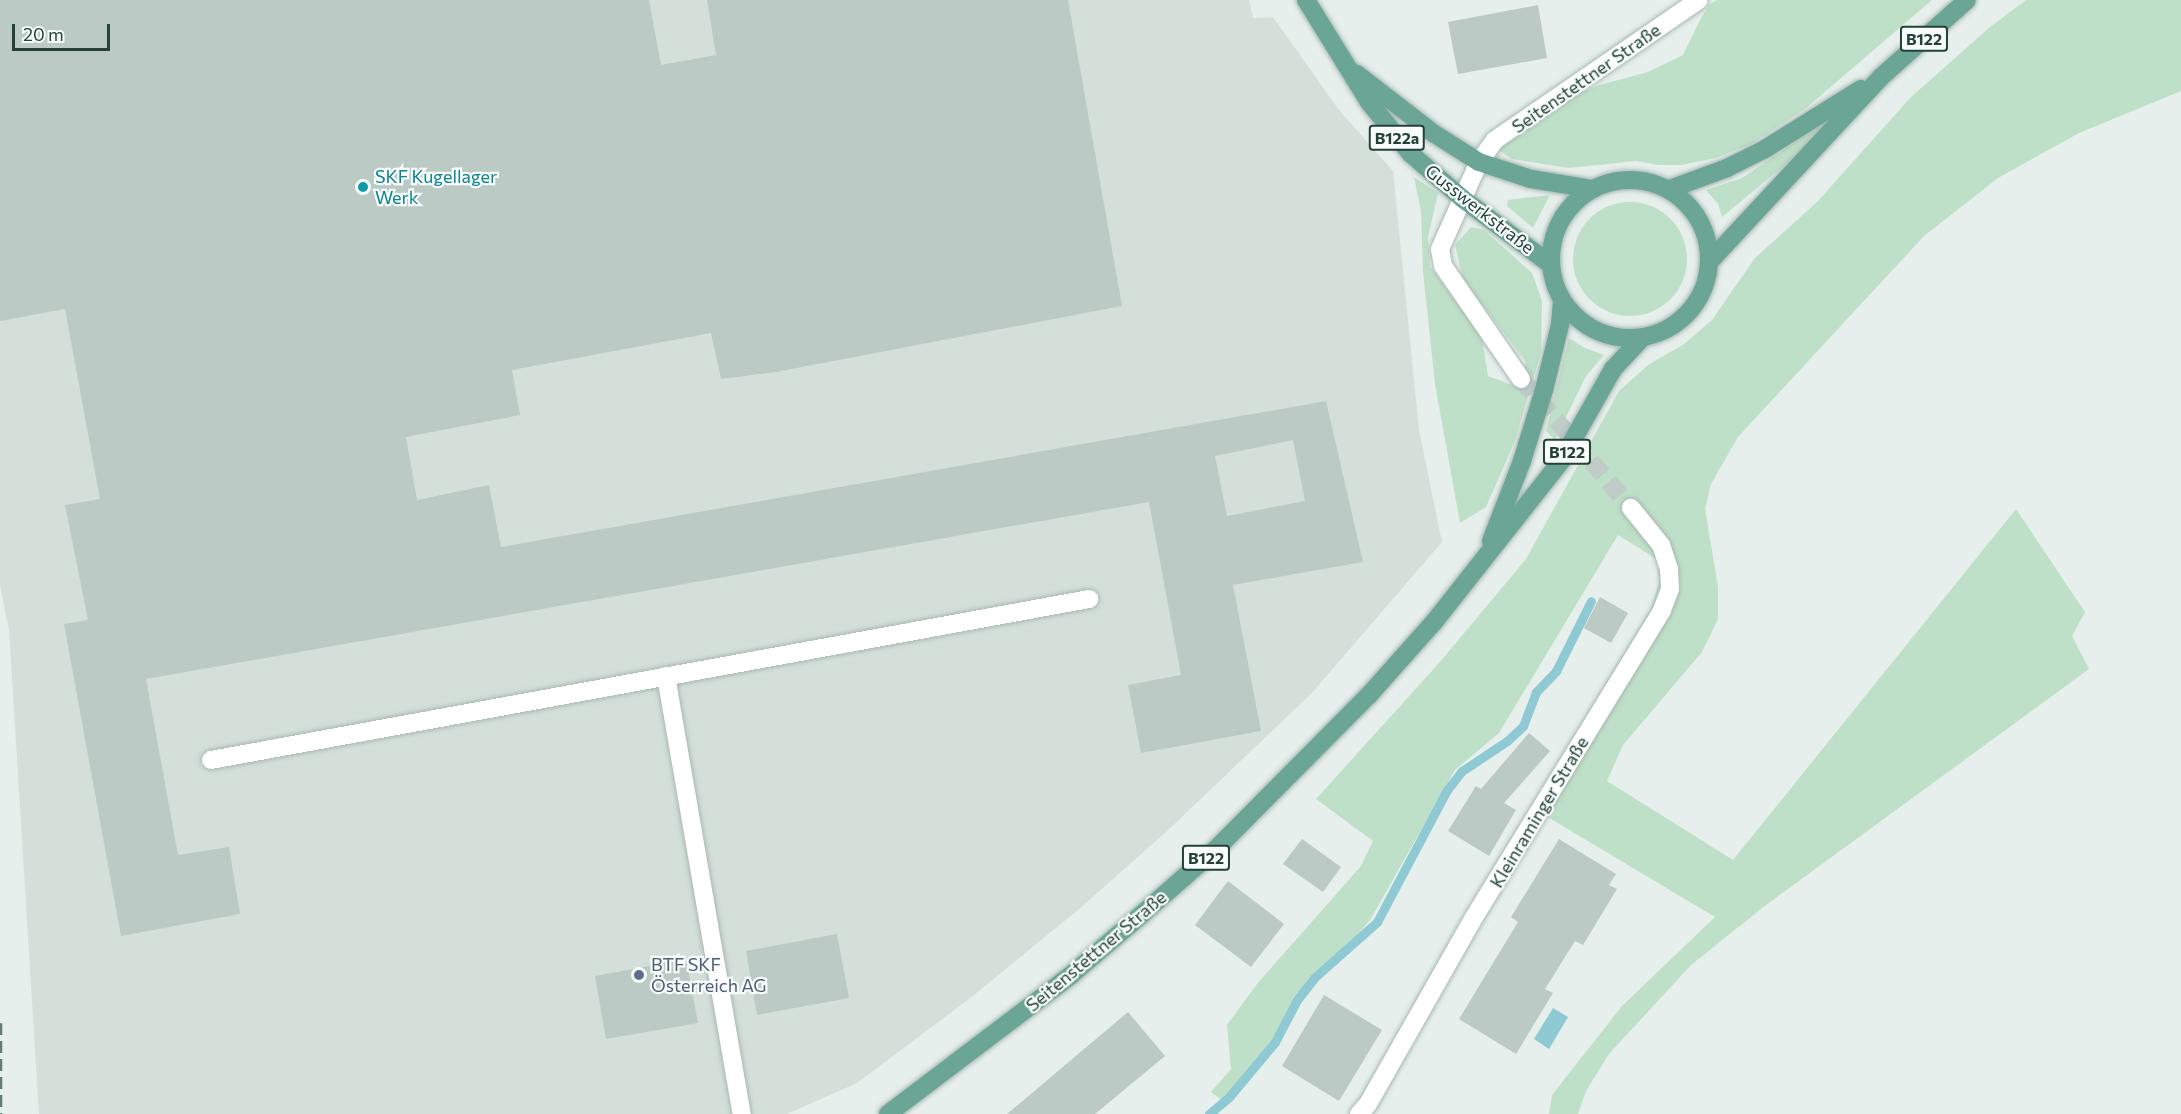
<!DOCTYPE html>
<html>
<head>
<meta charset="utf-8">
<style>
  body { margin:0 }
  #map { position:relative; width:2181px; height:1114px; overflow:hidden; background:#e6efeb; font-family:Commissioner,sans-serif }
  div>[style] { position:absolute }
  .built>* { inset:0; background:#d4dfda }
  .green>* { inset:0; background:#bfe0c8 }
  .round { border-radius:50% }
  .water>* { inset:0; background:#8ec9d4 }
  .stream>* { height:9px; margin:-4.5px; padding:0 4.5px; transform-origin:4.5px; border-radius:4.5px; background:#8ec9d4 }
  .building>* { inset:0; background:#bbcac4 }
  .minor-tunnel>* { height:18px; margin-top:-9px; transform-origin:0; background:repeating-linear-gradient(90deg,#bfccc8 0 18px,transparent 0 27px) }
  .roads { filter:drop-shadow(0 0 2px #a8b8b2) drop-shadow(0 0 2px #a8b8b2) }
  .minor>* { height:18px; margin:-9px; padding:0 9px; transform-origin:9px; border-radius:9px; background:#fff }
  .major>* { height:18px; margin:-9px; padding:0 9px; transform-origin:9px; border-radius:9px; background:#6aa596 }
  .major>.ring { margin:-9px; padding:0; box-sizing:content-box; background:none; border:18px solid #6aa596; border-radius:50% }
  .rail>* { height:4.5px; margin-top:-2.25px; transform-origin:0; background:repeating-linear-gradient(90deg,#5f7d75 0 12px,transparent 0 18px) }
  .dots>* { width:16px; height:16px; translate:-50% -50%; box-sizing:border-box; border:3px solid #f7fbf9; border-radius:50% }
  span { translate:-50% -50%; white-space:nowrap; text-align:center; line-height:1.15; -webkit-text-stroke:4.5px #f7fbf9; paint-order:stroke }
  .shield-label span { padding:2px 4px; background:#f7fbf9; border:2px solid; border-radius:4px; -webkit-text-stroke-width:0 }
  .shield-label { font-size:16px; color:#24423a; font-weight:700 }
  .street-label { font-size:18px; color:#24423a }
  .culture-label { font-size:18px; color:#0d838f }
  .left { translate:0 -50%; text-align:left }
  .service-label { font-size:18px; color:#4e5e75 }
  .scale { position:absolute; left:12px; top:24px; width:98px; height:27px; box-sizing:border-box; border:3px solid #24423a; border-top:0; padding-left:8px; font-size:18px; line-height:21px; white-space:nowrap; color:#24423a; -webkit-text-stroke:4px #f7fbf9; paint-order:stroke }
</style>
</head>
<body>
<div id="map">
  <div class="built">
    <i style="clip-path:polygon(0 0,1249px 0,1253px 18px,1273px 17px,1339px 110px,1393px 171px,1419px 430px,1442px 542px,1311px 694px,1166px 832px,1078px 910px,969px 999px,857px 1083px,787px 1114px,39px 1114px,9px 630px,0 585px)"></i>
  </div>
  <div class="green">
    <i style="clip-path:polygon(1717px 0,1932px 0,1805px 109px,1751px 144px,1716px 158px,1681px 165px,1658px 165px,1636px 161px,1569px 168px,1512px 159px,1500px 151px,1502px 143px,1568px 98px,1596px 86px,1648px 72px,1683px 55px,1701px 18px,1710px 4px)"></i>
    <i style="clip-path:polygon(2026px 0,2181px 0,2181px 91px,2079px 133px,1998px 178px,1924px 236px,1738px 437px,1711px 484px,1705px 509px,1718px 587px,1718px 619px,1702px 652px,1623px 745px,1607px 781px,1733px 860px,2016px 509px,2085px 612px,2072px 636px,2089px 669px,1766px 905px,1691px 965px,1609px 1054px,1586px 1091px,1578px 1114px,1549px 1114px,1552px 1095px,1622px 1006px,1715px 917px,1531px 807px,1651px 609px,1659px 582px,1658px 560px,1618px 535px,1499px 733px,1455px 770px,1370px 920px,1308px 992px,1265px 1059px,1228px 1105px,1211px 1092px,1231px 1069px,1227px 1025px,1257px 984px,1361px 866px,1373px 841px,1316px 799px,1440px 662px,1526px 559px,1619px 391px,1648px 365px,1684px 344px,1712px 320px,1755px 258px,1817px 202px,1911px 97px,1990px 27px)"></i>
    <i style="clip-path:polygon(1825px 122px,1827px 130px,1722px 217px,1718px 204px,1706px 190px,1742px 178px)"></i>
    <i style="clip-path:polygon(1414px 177px,1438px 193px,1428px 237px,1430px 267px,1481px 332px,1488px 376px,1520px 388px,1526px 362px,1463px 279px,1455px 245px,1471px 227px,1484px 230px,1532px 273px,1542px 301px,1541px 352px,1515px 441px,1486px 507px,1460px 523px,1435px 384px,1423px 272px,1421px 211px)"></i>
    <i style="clip-path:polygon(1550px 195px,1533px 228px,1507px 206px,1508px 200px)"></i>
    <i class="round" style="left:1573px;top:202px;width:114px;height:114px"></i>
    <i style="clip-path:polygon(1569px 338px,1585px 348px,1604px 355px,1586px 376px,1555px 440px,1546px 431px)"></i>
  </div>
  <div class="water">
    <i style="clip-path:polygon(1553px 1008px,1568px 1017px,1549px 1049px,1534px 1039px)"></i>
  </div>
  <div class="stream">
    <i style="left:1209px;top:1114px;width:26px;rotate:-40deg"></i>
    <i style="left:1229px;top:1097px;width:72px;rotate:-50.1deg"></i>
    <i style="left:1275px;top:1042px;width:47px;rotate:-62.4deg"></i>
    <i style="left:1297px;top:1000px;width:28px;rotate:-52deg"></i>
    <i style="left:1314px;top:978px;width:84px;rotate:-41.6deg"></i>
    <i style="left:1377px;top:922px;width:149px;rotate:-62.1deg"></i>
    <i style="left:1447px;top:790px;width:24px;rotate:-52deg"></i>
    <i style="left:1462px;top:771px;width:54px;rotate:-33.7deg"></i>
    <i style="left:1507px;top:741px;width:22px;rotate:-43deg"></i>
    <i style="left:1523px;top:726px;width:36px;rotate:-69deg"></i>
    <i style="left:1536px;top:692px;width:29px;rotate:-46deg"></i>
    <i style="left:1556px;top:671px;width:78px;rotate:-63.4deg"></i>
  </div>
  <div class="building">
    <i style="clip-path:polygon(evenodd,0 0,649px 0,661px 65px,716px 55px,707px 0,1068px 0,1122px 306px,776px 372px,721px 379px,711px 333px,512px 370px,520px 415px,406px 437px,417px 500px,489px 485px,501px 547px,1326px 401px,1363px 562px,1233px 585px,1261px 731px,1141px 753px,1128px 685px,1181px 675px,1149px 502px,146px 679px,178px 855px,229px 847px,240px 914px,121px 936px,64px 624px,88px 620px,65px 505px,100px 499px,65px 309px,0 321px,0 0,1293px 440px,1305px 501px,1227px 516px,1215px 456px,1293px 440px)"></i>
    <i style="clip-path:polygon(1538px 5px,1547px 58px,1458px 74px,1448px 22px)"></i>
    <i style="clip-path:polygon(1600px 597px,1628px 613px,1611px 643px,1584px 628px)"></i>
    <i style="clip-path:polygon(1529px 733px,1550px 751px,1504px 803px,1516px 810px,1489px 856px,1448px 831px,1476px 786px,1481px 789px)"></i>
    <i style="clip-path:polygon(1302px 839px,1341px 867px,1323px 892px,1283px 864px)"></i>
    <i style="clip-path:polygon(1559px 839px,1616px 874px,1609px 885px,1617px 889px,1583px 945px,1575px 941px,1545px 989px,1553px 993px,1516px 1054px,1459px 1019px,1518px 922px,1511px 917px)"></i>
    <i style="clip-path:polygon(1228px 881px,1284px 924px,1251px 967px,1195px 925px)"></i>
    <i style="clip-path:polygon(837px 934px,849px 998px,757px 1015px,746px 951px)"></i>
    <i style="clip-path:polygon(686px 959px,698px 1023px,606px 1039px,595px 976px)"></i>
    <i style="clip-path:polygon(1324px 995px,1382px 1030px,1339px 1101px,1282px 1066px)"></i>
    <i style="clip-path:polygon(1128px 1012px,1165px 1056px,1095px 1114px,1007px 1114px)"></i>
  </div>
  <div class="minor-tunnel">
    <i style="left:1521px;top:379px;width:170px;rotate:49.5deg"></i>
  </div>
  <div class="roads">
    <div class="minor">
      <i style="left:1521px;top:379px;width:137px;rotate:-124.6deg"></i>
      <i style="left:1443px;top:266px;width:17px;rotate:-100deg"></i>
      <i style="left:1440px;top:249px;width:95px;rotate:-65.9deg"></i>
      <i style="left:1479px;top:162px;width:27px;rotate:-54deg"></i>
      <i style="left:1495px;top:140px;width:247px;rotate:-34.5deg"></i>
      <i style="left:666px;top:676px;width:445px;rotate:80.2deg"></i>
      <i style="left:211px;top:760px;width:893px;rotate:-10.39deg"></i>
      <i style="left:1359px;top:1114px;width:13px;rotate:-48deg"></i>
      <i style="left:1368px;top:1104px;width:213px;rotate:-60.4deg"></i>
      <i style="left:1473px;top:919px;width:362px;rotate:-58.5deg"></i>
      <i style="left:1662px;top:610px;width:22px;rotate:-69deg"></i>
      <i style="left:1670px;top:589px;width:20px;rotate:-93deg"></i>
      <i style="left:1669px;top:569px;width:25px;rotate:-108deg"></i>
      <i style="left:1661px;top:545px;width:48px;rotate:-129deg"></i>
    </div>
    <div class="major">
      <i style="left:1306px;top:0;width:120px;rotate:58.3deg"></i>
      <i style="left:1369px;top:102px;width:67px;rotate:51.1deg"></i>
      <i style="left:1411px;top:154px;width:69px;rotate:40.9deg"></i>
      <i style="left:1463px;top:199px;width:109px;rotate:36.8deg"></i>
      <i style="left:1357px;top:74px;width:96px;rotate:37.8deg"></i>
      <i style="left:1433px;top:133px;width:54px;rotate:32.2deg"></i>
      <i style="left:1479px;top:162px;width:55px;rotate:18.1deg"></i>
      <i style="left:1531px;top:179px;width:63px;rotate:9.2deg"></i>
      <i class="ring" style="left:1551px;top:180px;width:140px;height:140px"></i>
      <i style="left:1670px;top:189px;width:61px;rotate:-20.2deg"></i>
      <i style="left:1727px;top:168px;width:42px;rotate:-26.6deg"></i>
      <i style="left:1765px;top:149px;width:113px;rotate:-32deg"></i>
      <i style="left:1711px;top:260px;width:250px;rotate:-47.1deg"></i>
      <i style="left:1881px;top:77px;width:115px;rotate:-41.8deg"></i>
      <i style="left:1491px;top:541px;width:86px;rotate:-68.8deg"></i>
      <i style="left:1522px;top:461px;width:74px;rotate:-72.8deg"></i>
      <i style="left:1544px;top:390px;width:67px;rotate:-76.2deg"></i>
      <i style="left:1560px;top:325px;width:23px;rotate:-85deg"></i>
      <i style="left:888px;top:1114px;width:230px;rotate:-37.2deg"></i>
      <i style="left:1071px;top:975px;width:92px;rotate:-40.6deg"></i>
      <i style="left:1141px;top:915px;width:100px;rotate:-41.3deg"></i>
      <i style="left:1216px;top:849px;width:217px;rotate:-45.2deg"></i>
      <i style="left:1369px;top:695px;width:98px;rotate:-48.3deg"></i>
      <i style="left:1434px;top:622px;width:205px;rotate:-51.7deg"></i>
      <i style="left:1561px;top:461px;width:106px;rotate:-60.5deg"></i>
      <i style="left:1613px;top:369px;width:41px;rotate:-47deg"></i>
    </div>
  </div>
  <div class="rail">
    <i style="left:0;top:1023px;width:91px;rotate:90deg"></i>
  </div>
  <div class="dots">
    <i style="left:363px;top:187px;background:#0f9aa8"></i>
    <i style="left:639px;top:975px;background:#5c6f8a"></i>
  </div>
  <div class="shield-label">
    <span style="left:1924px;top:39px">B122</span>
    <span style="left:1397px;top:138px">B122a</span>
    <span style="left:1567px;top:452px">B122</span>
    <span style="left:1206px;top:858px">B122</span>
  </div>
  <div class="street-label">
    <span style="left:1586px;top:78px;rotate:-35deg">Seitenstettner Straße</span>
    <span style="left:1480px;top:209px;rotate:38deg">Gusswerkstraße</span>
    <span style="left:1539px;top:812px;rotate:-59deg">Kleinraminger Straße</span>
    <span style="left:1096px;top:951px;rotate:-40deg">Seitenstettner Straße</span>
  </div>
  <div class="culture-label">
    <span class="left" style="left:375px;top:187px">SKF Kugellager<br>Werk</span>
  </div>
  <div class="service-label">
    <span class="left" style="left:651px;top:975px">BTF SKF<br>Österreich AG</span>
  </div>
  <div class="scale">20 m</div>
</div>
</body>
</html>
